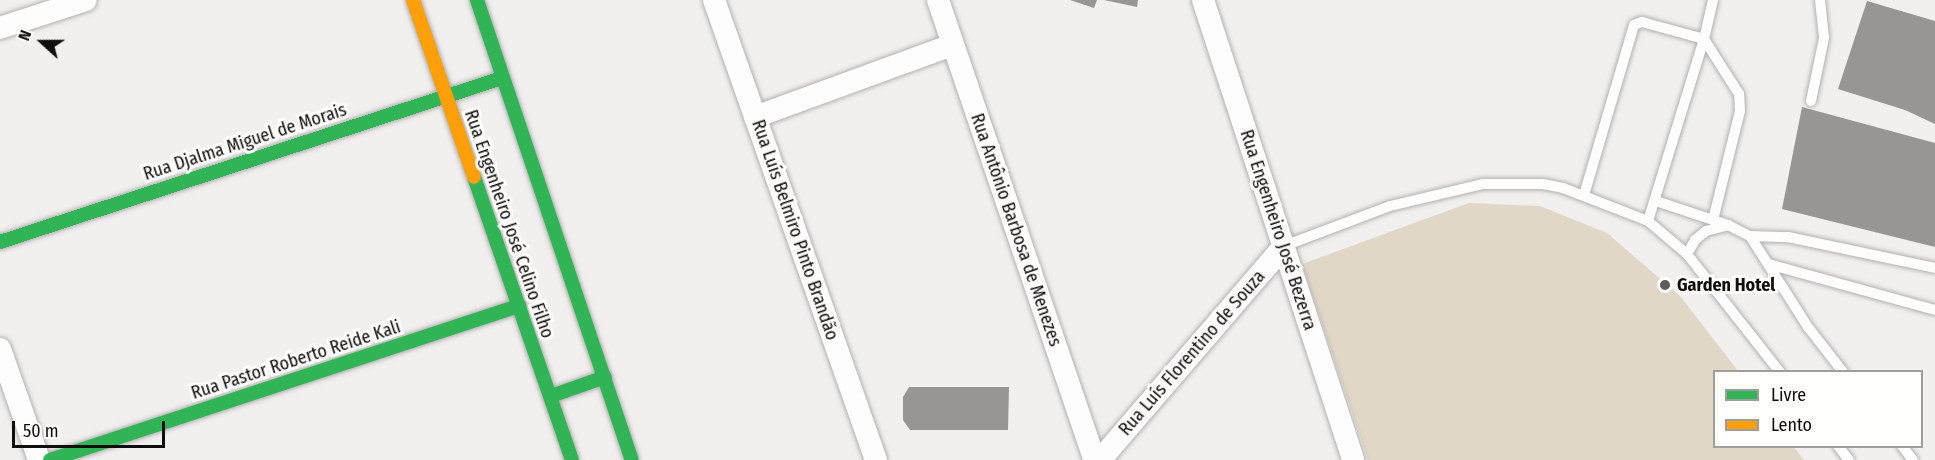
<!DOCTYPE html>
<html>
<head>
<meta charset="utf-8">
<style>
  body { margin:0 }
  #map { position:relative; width:1935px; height:460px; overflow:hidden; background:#f1f0ef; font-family:"Fira Sans Condensed",sans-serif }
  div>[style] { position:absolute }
  .green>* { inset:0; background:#e0d7c6 }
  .building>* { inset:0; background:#979695 }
  .roads { filter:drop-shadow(0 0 2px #b2b1b0) drop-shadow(0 0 2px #b2b1b0) }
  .lane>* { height:10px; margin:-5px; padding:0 5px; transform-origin:5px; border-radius:5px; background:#fdfdfd }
  .street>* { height:22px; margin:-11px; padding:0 11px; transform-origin:11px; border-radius:11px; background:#fdfdfd }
  .fast>* { height:14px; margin:-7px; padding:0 7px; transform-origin:7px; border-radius:7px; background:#30b455 }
  .slow>* { height:14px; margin:-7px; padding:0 7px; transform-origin:7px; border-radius:7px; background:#ff9f0a }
  .dots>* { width:16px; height:16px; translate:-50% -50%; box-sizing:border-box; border:3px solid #fffefc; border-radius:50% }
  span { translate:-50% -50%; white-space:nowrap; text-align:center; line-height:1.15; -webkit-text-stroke:6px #fffefc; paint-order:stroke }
  .street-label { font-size:18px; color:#0f0e0d }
  .poi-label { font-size:18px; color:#0f0e0d; font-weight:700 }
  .left { translate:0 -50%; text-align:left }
  .legend { position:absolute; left:1713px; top:370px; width:210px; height:78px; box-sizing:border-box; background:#fffefc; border:2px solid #9f9e9c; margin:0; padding:8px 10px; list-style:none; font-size:18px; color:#0f0e0d }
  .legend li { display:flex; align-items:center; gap:12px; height:30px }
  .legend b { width:30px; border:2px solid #9f9e9c }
  .north { position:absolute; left:12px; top:12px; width:60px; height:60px; -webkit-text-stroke:4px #fffefc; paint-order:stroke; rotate:291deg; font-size:16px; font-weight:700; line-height:24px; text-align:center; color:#0f0e0d }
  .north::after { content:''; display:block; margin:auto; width:21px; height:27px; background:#0f0e0d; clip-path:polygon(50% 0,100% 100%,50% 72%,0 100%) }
  .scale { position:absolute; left:12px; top:421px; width:153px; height:27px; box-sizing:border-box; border:3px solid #0f0e0d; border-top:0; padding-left:8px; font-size:18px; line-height:21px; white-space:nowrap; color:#0f0e0d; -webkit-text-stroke:4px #fffefc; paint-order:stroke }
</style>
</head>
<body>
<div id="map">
  <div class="green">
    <i style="clip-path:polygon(1469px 203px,1540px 206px,1607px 233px,1681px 297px,1738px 371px,1714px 372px,1714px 446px,1794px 447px,1804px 460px,1368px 460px,1302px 264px)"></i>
  </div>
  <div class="building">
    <i style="clip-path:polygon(1070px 0,1097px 0,1094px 8px)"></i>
    <i style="clip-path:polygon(1104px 0,1138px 0,1137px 7px)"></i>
    <i style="clip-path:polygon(1867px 1px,1935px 21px,1935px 124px,1905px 110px,1838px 89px)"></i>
    <i style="clip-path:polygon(1802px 107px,1935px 143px,1935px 247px,1782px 209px)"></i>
    <i style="clip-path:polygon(909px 387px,1009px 387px,1008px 430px,910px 430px,903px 420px,903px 397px)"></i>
  </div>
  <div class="roads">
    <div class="lane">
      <i style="left:1811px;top:101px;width:64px;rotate:-78.3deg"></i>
      <i style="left:1824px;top:38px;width:38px;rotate:-96deg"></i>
      <i style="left:1584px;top:195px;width:177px;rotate:-73.6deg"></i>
      <i style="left:1634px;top:25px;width:9px;rotate:-21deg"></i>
      <i style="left:1642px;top:22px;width:64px;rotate:15.3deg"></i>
      <i style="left:1704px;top:39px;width:190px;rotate:107.1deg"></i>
      <i style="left:1656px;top:201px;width:76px;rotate:18.4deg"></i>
      <i style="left:1728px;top:225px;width:25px;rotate:27deg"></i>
      <i style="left:1750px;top:236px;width:108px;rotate:57.5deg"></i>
      <i style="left:1808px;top:327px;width:57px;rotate:52.1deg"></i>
      <i style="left:1713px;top:220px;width:112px;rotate:-76.1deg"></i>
      <i style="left:1740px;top:111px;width:17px;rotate:-93deg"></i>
      <i style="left:1739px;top:94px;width:65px;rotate:-122.5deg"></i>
      <i style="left:1704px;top:39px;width:40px;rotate:-77deg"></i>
      <i style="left:1750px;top:236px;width:38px;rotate:2deg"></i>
      <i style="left:1788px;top:237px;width:150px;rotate:11.9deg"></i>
      <i style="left:1284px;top:246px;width:113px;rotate:-20.7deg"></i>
      <i style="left:1390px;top:206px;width:96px;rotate:-13.3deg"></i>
      <i style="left:1483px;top:184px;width:60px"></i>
      <i style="left:1543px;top:184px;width:20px;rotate:11deg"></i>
      <i style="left:1563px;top:188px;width:91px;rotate:21.2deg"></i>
      <i style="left:1648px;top:221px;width:51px;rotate:40.2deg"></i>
      <i style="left:1687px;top:254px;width:150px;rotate:51.8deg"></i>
      <i style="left:1687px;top:254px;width:16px;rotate:-60deg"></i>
      <i style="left:1695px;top:240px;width:14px;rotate:-39deg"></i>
      <i style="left:1706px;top:231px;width:23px;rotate:-15deg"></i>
      <i style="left:1768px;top:264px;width:173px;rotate:15.4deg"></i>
      <i style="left:1838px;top:446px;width:18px;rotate:52deg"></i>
      <i style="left:1902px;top:446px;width:18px;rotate:52deg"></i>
    </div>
    <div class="street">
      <i style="left:714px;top:0;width:488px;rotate:70.6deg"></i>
      <i style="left:938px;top:0;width:486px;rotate:71.2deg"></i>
      <i style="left:1203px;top:0;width:484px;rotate:71.9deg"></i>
      <i style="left:0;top:28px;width:90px;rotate:-18deg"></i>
      <i style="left:755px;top:117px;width:210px;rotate:-20.1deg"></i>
      <i style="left:0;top:349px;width:118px;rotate:70.6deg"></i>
      <i style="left:1100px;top:460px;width:282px;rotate:-49.3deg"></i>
    </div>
    <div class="fast">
      <i style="left:477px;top:0;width:485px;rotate:71.4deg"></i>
      <i style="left:474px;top:177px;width:299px;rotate:70.9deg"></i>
      <i style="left:0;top:242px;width:528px;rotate:-18.09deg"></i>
      <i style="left:551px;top:396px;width:57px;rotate:-19.4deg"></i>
      <i style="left:50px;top:460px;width:494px;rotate:-18.2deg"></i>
    </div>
    <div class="slow">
      <i style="left:413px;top:0;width:187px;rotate:71deg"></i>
    </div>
  </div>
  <div class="dots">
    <i style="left:1665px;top:285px;background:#5e5d5c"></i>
  </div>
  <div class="street-label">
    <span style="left:245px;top:142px;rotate:-18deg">Rua Djalma Miguel de Morais</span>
    <span style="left:509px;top:224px;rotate:71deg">Rua Engenheiro José Celino Filho</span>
    <span style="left:795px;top:230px;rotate:71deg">Rua Luís Belmiro Pinto Brandão</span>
    <span style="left:1016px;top:230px;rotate:71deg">Rua Antônio Barbosa de Menezes</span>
    <span style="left:1278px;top:230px;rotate:72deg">Rua Engenheiro José Bezerra</span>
    <span style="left:1192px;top:353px;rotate:-49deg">Rua Luís Florentino de Souza</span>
    <span style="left:296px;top:360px;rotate:-18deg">Rua Pastor Roberto Reide Kali</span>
  </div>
  <div class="poi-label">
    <span class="left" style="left:1677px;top:285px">Garden Hotel</span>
  </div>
  <ul class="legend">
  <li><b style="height:8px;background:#30b455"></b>Livre</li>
  <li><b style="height:8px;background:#ff9f0a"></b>Lento</li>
  </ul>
  <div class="north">N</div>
  <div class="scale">50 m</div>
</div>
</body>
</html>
